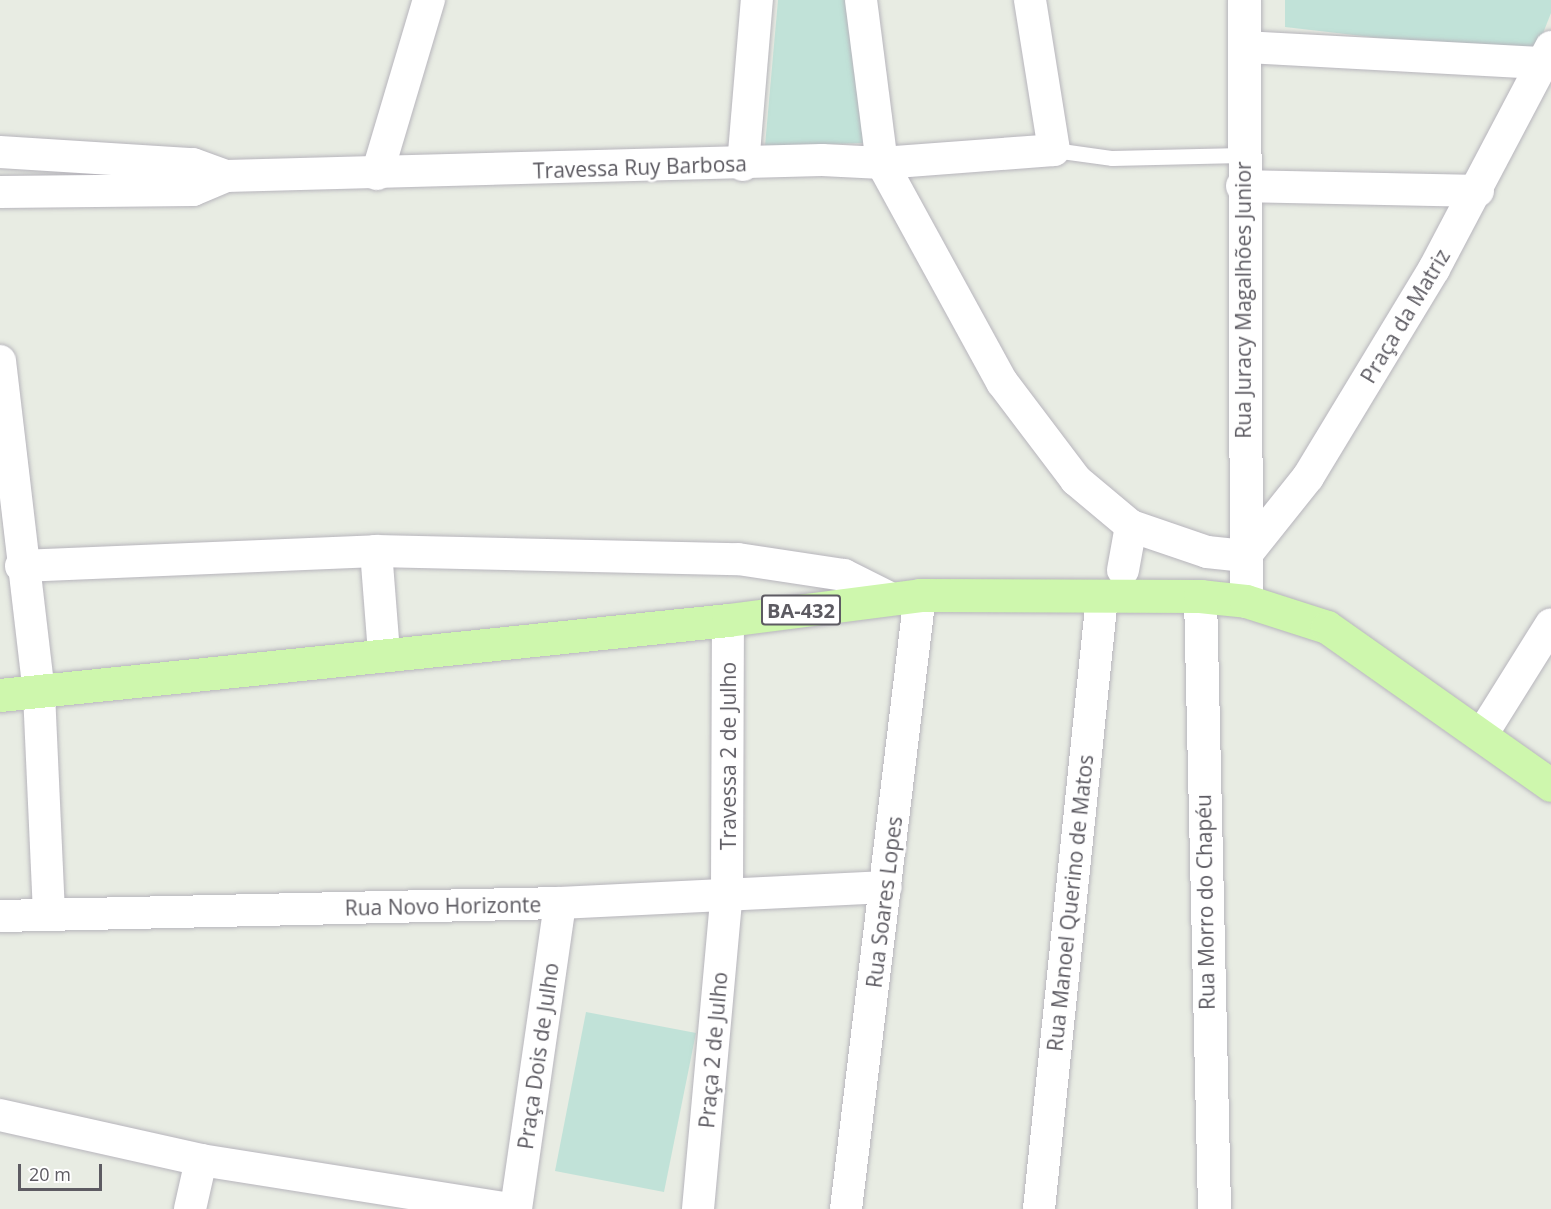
<!DOCTYPE html>
<html>
<head>
<meta charset="utf-8">
<style>
  body { margin:0 }
  #map { position:relative; width:1551px; height:1209px; overflow:hidden; background:#e8ece3; font-family:"Open Sans",sans-serif }
  div>[style] { position:absolute }
  .green>* { inset:0; background:#c1e2d8 }
  .roads { filter:drop-shadow(0 0 2px #b7b5bc) drop-shadow(0 0 2px #b7b5bc) }
  .lane>* { height:15px; margin:-7.5px; padding:0 7.5px; transform-origin:7.5px; border-radius:7.5px; background:#fff }
  .street>* { height:32px; margin:-16px; padding:0 16px; transform-origin:16px; border-radius:16px; background:#fff }
  .secondary>* { height:33px; margin:-16.5px; padding:0 16.5px; transform-origin:16.5px; border-radius:16.5px; background:#fff }
  .primary>* { height:33px; margin:-16.5px; padding:0 16.5px; transform-origin:16.5px; border-radius:16.5px; background:#cef7ad }
  span { translate:-50% -50%; white-space:nowrap; text-align:center; line-height:1.15; -webkit-text-stroke:5px #fff; paint-order:stroke }
  .shield-label span { padding:2px 4px; background:#fff; border:2px solid; border-radius:4px; -webkit-text-stroke-width:0 }
  .shield-label { font-size:20px; color:#5d5b62; font-weight:700 }
  .street-label { font-size:21px; color:#5d5b62 }
  .scale { position:absolute; left:18px; top:1164px; width:84px; height:27px; box-sizing:border-box; border:3px solid #5d5b62; border-top:0; padding-left:8px; font-size:18px; line-height:21px; white-space:nowrap; color:#5d5b62; -webkit-text-stroke:4px #fff; paint-order:stroke }
</style>
</head>
<body>
<div id="map">
  <div class="green">
    <i style="clip-path:polygon(778px 0,846px 0,866px 143px,765px 146px)"></i>
    <i style="clip-path:polygon(1285px 0,1551px 0,1551px 13px,1534px 56px,1285px 27px)"></i>
    <i style="clip-path:polygon(586px 1012px,696px 1033px,664px 1192px,555px 1171px)"></i>
  </div>
  <div class="roads">
    <div class="lane">
      <i style="left:1054px;top:150px;width:59px;rotate:7.9deg"></i>
      <i style="left:1112px;top:158px;width:130px;rotate:-1.3deg"></i>
    </div>
    <div class="street">
      <i style="left:861px;top:0;width:164px;rotate:82.7deg"></i>
      <i style="left:882px;top:163px;width:250px;rotate:61.3deg"></i>
      <i style="left:1002px;top:382px;width:123px;rotate:52.9deg"></i>
      <i style="left:1076px;top:480px;width:72px;rotate:39.9deg"></i>
      <i style="left:1131px;top:526px;width:80px;rotate:18.9deg"></i>
      <i style="left:1207px;top:552px;width:38px;rotate:6deg"></i>
      <i style="left:1245px;top:556px;width:101px;rotate:-51.4deg"></i>
      <i style="left:1308px;top:477px;width:243px;rotate:-58.8deg"></i>
      <i style="left:1434px;top:269px;width:251px;rotate:-62.2deg"></i>
      <i style="left:1245px;top:47px;width:298px;rotate:3.1deg"></i>
      <i style="left:0;top:152px;width:193px;rotate:3.6deg"></i>
      <i style="left:193px;top:164px;width:35px;rotate:20deg"></i>
      <i style="left:226px;top:176px;width:596px;rotate:-1.54deg"></i>
      <i style="left:822px;top:160px;width:60px;rotate:2.9deg"></i>
      <i style="left:882px;top:163px;width:172px;rotate:-4.3deg"></i>
      <i style="left:1054px;top:150px;width:152px;rotate:-99.1deg"></i>
      <i style="left:743px;top:165px;width:166px;rotate:-85.2deg"></i>
      <i style="left:377px;top:174px;width:182px;rotate:-73.4deg"></i>
      <i style="left:1242px;top:186px;width:236px;rotate:1.2deg"></i>
      <i style="left:0;top:192px;width:193px;rotate:-0.6deg"></i>
      <i style="left:193px;top:190px;width:36px;rotate:-23deg"></i>
      <i style="left:0;top:361px;width:334px;rotate:83.3deg"></i>
      <i style="left:39px;top:693px;width:221px;rotate:87.4deg"></i>
      <i style="left:376px;top:551px;width:102px;rotate:85.5deg"></i>
      <i style="left:21px;top:566px;width:355px;rotate:-2.4deg"></i>
      <i style="left:376px;top:551px;width:362px;rotate:1.3deg"></i>
      <i style="left:738px;top:559px;width:107px;rotate:8.6deg"></i>
      <i style="left:844px;top:575px;width:51px;rotate:26.6deg"></i>
      <i style="left:1123px;top:570px;width:45px;rotate:-79.7deg"></i>
      <i style="left:1483px;top:733px;width:128px;rotate:-58deg"></i>
      <i style="left:0;top:916px;width:560px;rotate:-1.33deg"></i>
      <i style="left:560px;top:903px;width:326px;rotate:-2.8deg"></i>
      <i style="left:0;top:1115px;width:206px;rotate:12.6deg"></i>
      <i style="left:201px;top:1160px;width:313px;rotate:9deg"></i>
      <i style="left:190px;top:1209px;width:50px;rotate:-77.3deg"></i>
      <i style="left:516px;top:1209px;width:309px;rotate:-81.8deg"></i>
      <i style="left:698px;top:1209px;width:319px;rotate:-84.8deg"></i>
      <i style="left:727px;top:891px;width:271px;rotate:-89.8deg"></i>
      <i style="left:846px;top:1209px;width:618px;rotate:-83.13deg"></i>
      <i style="left:1039px;top:1209px;width:615px;rotate:-84.12deg"></i>
    </div>
    <div class="secondary">
      <i style="left:1244px;top:0;width:601px;rotate:89.81deg"></i>
      <i style="left:1200px;top:596px;width:613px;rotate:88.69deg"></i>
    </div>
    <div class="primary">
      <i style="left:0;top:695px;width:732px;rotate:-5.88deg"></i>
      <i style="left:728px;top:620px;width:194px;rotate:-7.4deg"></i>
      <i style="left:920px;top:595px;width:280px;rotate:0.2deg"></i>
      <i style="left:1200px;top:596px;width:46px;rotate:6.2deg"></i>
      <i style="left:1246px;top:601px;width:85px;rotate:17.8deg"></i>
      <i style="left:1327px;top:627px;width:274px;rotate:35.2deg"></i>
    </div>
  </div>
  <div class="shield-label">
    <span style="left:801px;top:610px">BA-432</span>
  </div>
  <div class="street-label">
    <span style="left:640px;top:167px;rotate:-2deg">Travessa Ruy Barbosa</span>
    <span style="left:1243px;top:300px;rotate:-90deg">Rua Juracy Magalhões Junior</span>
    <span style="left:1405px;top:316px;rotate:-59deg">Praça da Matriz</span>
    <span style="left:728px;top:756px;rotate:-90deg">Travessa 2 de Julho</span>
    <span style="left:884px;top:902px;rotate:-83deg">Rua Soares Lopes</span>
    <span style="left:1205px;top:902px;rotate:-91deg">Rua Morro do Chapéu</span>
    <span style="left:1070px;top:903px;rotate:-84deg">Rua Manoel Querino de Matos</span>
    <span style="left:443px;top:906px;rotate:-1deg">Rua Novo Horizonte</span>
    <span style="left:713px;top:1050px;rotate:-85deg">Praça 2 de Julho</span>
    <span style="left:538px;top:1056px;rotate:-82deg">Praça Dois de Julho</span>
  </div>
  <div class="scale">20 m</div>
</div>
</body>
</html>
